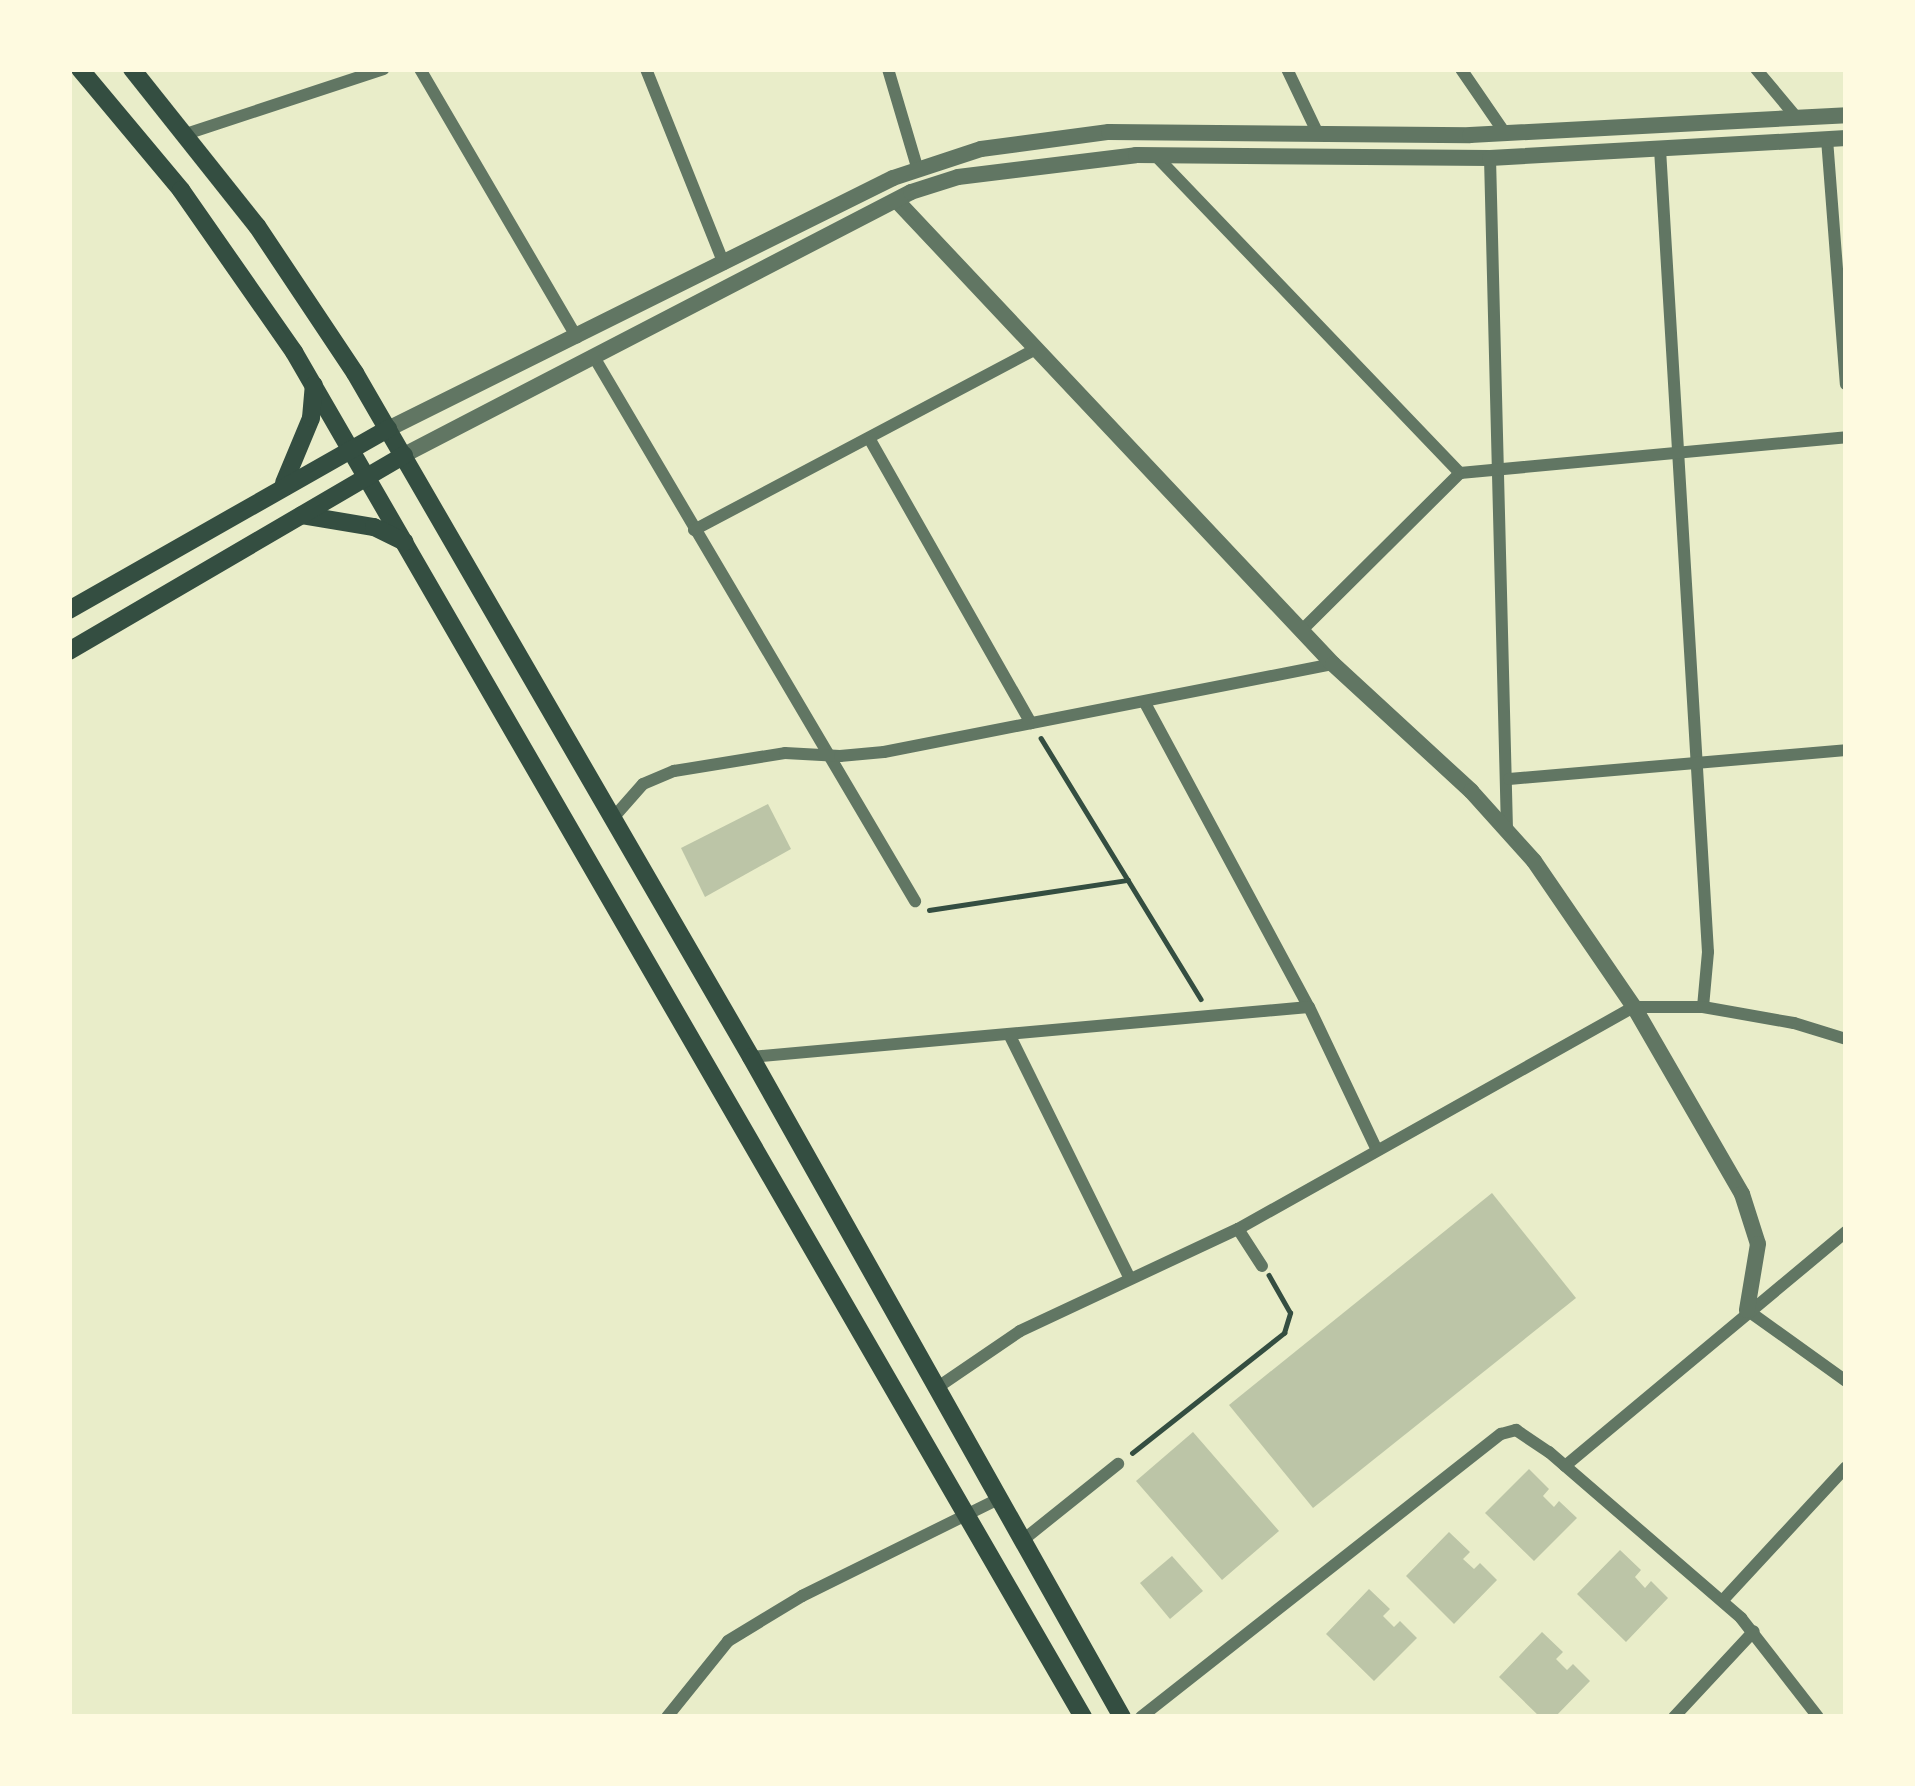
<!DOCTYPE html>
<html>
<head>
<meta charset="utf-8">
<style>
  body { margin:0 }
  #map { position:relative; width:1915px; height:1786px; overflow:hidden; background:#e9edc9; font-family:Quicksand,sans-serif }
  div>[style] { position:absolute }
  .building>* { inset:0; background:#bcc5a7 }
  .path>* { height:4.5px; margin:-2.25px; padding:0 2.25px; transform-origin:2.25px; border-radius:2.25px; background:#344e41 }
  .minor>* { height:12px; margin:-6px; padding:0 6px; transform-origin:6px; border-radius:6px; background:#617663 }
  .tertiary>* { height:16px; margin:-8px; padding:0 8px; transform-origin:8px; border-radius:8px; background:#617663 }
  .secondary>* { height:18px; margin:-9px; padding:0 9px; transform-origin:9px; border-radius:9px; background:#344e41 }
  span { translate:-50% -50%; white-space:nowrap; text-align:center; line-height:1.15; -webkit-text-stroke:9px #fefae0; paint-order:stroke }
  .frame { position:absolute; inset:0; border:72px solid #fefae0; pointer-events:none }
</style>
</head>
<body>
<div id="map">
  <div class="building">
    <i style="clip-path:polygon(768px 804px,791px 849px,705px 897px,681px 848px)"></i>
    <i style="clip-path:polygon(1492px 1193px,1576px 1298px,1313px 1508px,1229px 1405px)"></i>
    <i style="clip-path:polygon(1193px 1432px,1279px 1531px,1222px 1580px,1136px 1481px)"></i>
    <i style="clip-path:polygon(1529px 1469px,1549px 1489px,1543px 1496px,1554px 1507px,1559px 1501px,1577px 1518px,1534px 1561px,1485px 1513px)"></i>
    <i style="clip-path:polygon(1449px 1532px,1470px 1552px,1463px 1559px,1474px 1569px,1480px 1563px,1497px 1580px,1454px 1624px,1406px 1576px)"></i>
    <i style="clip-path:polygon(1620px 1550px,1641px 1570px,1635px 1577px,1645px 1588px,1651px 1581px,1668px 1598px,1626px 1642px,1577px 1594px)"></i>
    <i style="clip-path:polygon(1172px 1556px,1203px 1591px,1170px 1619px,1140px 1583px)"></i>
    <i style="clip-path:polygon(1369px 1589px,1390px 1609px,1383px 1616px,1394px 1627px,1400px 1621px,1417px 1638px,1374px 1681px,1326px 1634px)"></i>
    <i style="clip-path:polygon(1542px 1632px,1563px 1652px,1556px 1659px,1567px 1670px,1573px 1664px,1590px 1681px,1555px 1717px,1540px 1717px,1499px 1677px)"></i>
  </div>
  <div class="path">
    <i style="left:1041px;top:738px;width:306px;rotate:58.5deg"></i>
    <i style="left:929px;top:910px;width:201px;rotate:-8.6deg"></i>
    <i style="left:1132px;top:1453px;width:194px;rotate:-38.3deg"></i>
    <i style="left:1284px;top:1333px;width:21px;rotate:-73deg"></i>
    <i style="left:1290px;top:1313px;width:43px;rotate:-119.6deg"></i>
  </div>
  <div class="minor">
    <i style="left:420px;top:69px;width:311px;rotate:59.7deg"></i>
    <i style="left:646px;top:69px;width:210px;rotate:68.2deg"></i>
    <i style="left:888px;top:69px;width:102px;rotate:73.5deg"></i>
    <i style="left:1287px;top:69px;width:70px;rotate:64.5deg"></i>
    <i style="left:1461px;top:69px;width:78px;rotate:55.5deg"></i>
    <i style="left:1756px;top:69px;width:64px;rotate:50.1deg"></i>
    <i style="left:186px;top:134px;width:208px;rotate:-18.2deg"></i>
    <i style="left:1827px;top:139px;width:246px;rotate:85.6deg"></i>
    <i style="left:1660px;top:149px;width:804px;rotate:86.58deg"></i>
    <i style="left:1708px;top:952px;width:55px;rotate:95.2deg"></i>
    <i style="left:1155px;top:155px;width:441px;rotate:46.2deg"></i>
    <i style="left:1460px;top:473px;width:223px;rotate:135.2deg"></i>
    <i style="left:1490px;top:158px;width:670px;rotate:88.55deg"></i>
    <i style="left:594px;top:357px;width:632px;rotate:59.46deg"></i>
    <i style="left:869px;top:438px;width:328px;rotate:60.4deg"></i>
    <i style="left:1460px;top:473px;width:388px;rotate:-5.3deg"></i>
    <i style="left:694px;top:530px;width:387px;rotate:-27.9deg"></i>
    <i style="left:1145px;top:703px;width:345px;rotate:61.7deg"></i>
    <i style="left:1309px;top:1007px;width:158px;rotate:64.6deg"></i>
    <i style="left:1509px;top:779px;width:338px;rotate:-4.9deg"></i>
    <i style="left:613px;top:818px;width:45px;rotate:-48.6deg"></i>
    <i style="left:643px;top:784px;width:34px;rotate:-23deg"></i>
    <i style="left:674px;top:771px;width:112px;rotate:-9.2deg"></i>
    <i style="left:785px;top:753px;width:55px;rotate:3.1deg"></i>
    <i style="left:840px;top:756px;width:44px;rotate:-5.2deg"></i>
    <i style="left:884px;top:752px;width:458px;rotate:-11.1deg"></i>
    <i style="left:1009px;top:1034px;width:273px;rotate:63.7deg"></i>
    <i style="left:751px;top:1057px;width:560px;rotate:-5.12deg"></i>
    <i style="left:1238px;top:1229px;width:44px;rotate:57deg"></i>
    <i style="left:1747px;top:1310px;width:122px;rotate:35.6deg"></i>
    <i style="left:938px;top:1387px;width:99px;rotate:-34.3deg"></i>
    <i style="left:1020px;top:1331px;width:241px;rotate:-25.1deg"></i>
    <i style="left:1238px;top:1229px;width:454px;rotate:-29.3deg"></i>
    <i style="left:1634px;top:1007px;width:69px"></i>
    <i style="left:1703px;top:1007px;width:92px;rotate:10deg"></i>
    <i style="left:1794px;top:1023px;width:54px;rotate:17.1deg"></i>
    <i style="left:1565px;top:1466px;width:366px;rotate:-39.8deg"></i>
    <i style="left:1023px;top:1540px;width:122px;rotate:-38.7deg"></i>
    <i style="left:1723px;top:1600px;width:181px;rotate:-47.2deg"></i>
    <i style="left:667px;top:1717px;width:97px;rotate:-51.2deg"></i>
    <i style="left:728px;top:1641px;width:87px;rotate:-31.3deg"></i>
    <i style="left:802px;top:1596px;width:221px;rotate:-26.3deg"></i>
    <i style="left:1141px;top:1717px;width:458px;rotate:-38.2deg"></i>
    <i style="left:1501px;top:1434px;width:16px;rotate:-15deg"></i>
    <i style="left:1516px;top:1430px;width:40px;rotate:34deg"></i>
    <i style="left:1549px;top:1452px;width:254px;rotate:40.8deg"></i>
    <i style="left:1741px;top:1618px;width:125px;rotate:52.1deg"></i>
    <i style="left:1674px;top:1717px;width:117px;rotate:-47.1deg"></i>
  </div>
  <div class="tertiary">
    <i style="left:897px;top:201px;width:636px;rotate:46.72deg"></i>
    <i style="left:1333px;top:664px;width:188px;rotate:42.6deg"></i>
    <i style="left:1471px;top:791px;width:94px;rotate:48deg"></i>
    <i style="left:1534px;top:861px;width:177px;rotate:55.6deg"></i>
    <i style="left:1634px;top:1007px;width:216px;rotate:60deg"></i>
    <i style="left:1742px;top:1194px;width:52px;rotate:72.3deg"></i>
    <i style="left:1758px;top:1244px;width:67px;rotate:99.5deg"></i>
    <i style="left:388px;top:429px;width:564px;rotate:-26.43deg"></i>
    <i style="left:893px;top:178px;width:93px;rotate:-18.2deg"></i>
    <i style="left:981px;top:149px;width:129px;rotate:-7.6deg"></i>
    <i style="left:1109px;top:132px;width:361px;rotate:0.5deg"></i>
    <i style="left:1470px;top:135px;width:377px;rotate:-3deg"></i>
    <i style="left:404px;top:455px;width:571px;rotate:-27.42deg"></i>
    <i style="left:911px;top:192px;width:49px;rotate:-17.7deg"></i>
    <i style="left:958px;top:177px;width:179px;rotate:-7deg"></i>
    <i style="left:1136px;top:155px;width:354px;rotate:0.5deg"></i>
    <i style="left:1490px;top:158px;width:357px;rotate:-3.2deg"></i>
  </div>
  <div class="secondary">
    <i style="left:80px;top:69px;width:158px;rotate:50.1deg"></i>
    <i style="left:181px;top:190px;width:198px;rotate:55.1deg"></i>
    <i style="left:294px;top:352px;width:1577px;rotate:59.97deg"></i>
    <i style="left:132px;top:69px;width:201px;rotate:51.5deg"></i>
    <i style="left:257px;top:226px;width:177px;rotate:56.3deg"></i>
    <i style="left:355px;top:373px;width:790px;rotate:59.93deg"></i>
    <i style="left:751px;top:1057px;width:757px;rotate:60.66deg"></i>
    <i style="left:284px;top:483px;width:70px;rotate:-67.4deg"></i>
    <i style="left:311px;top:418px;width:33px;rotate:-85deg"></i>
    <i style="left:302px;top:515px;width:73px;rotate:9.5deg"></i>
    <i style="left:374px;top:527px;width:34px;rotate:26deg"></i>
    <i style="left:69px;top:610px;width:367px;rotate:-29.6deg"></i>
    <i style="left:69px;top:651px;width:388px;rotate:-30.3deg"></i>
  </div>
  <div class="frame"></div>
</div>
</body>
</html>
